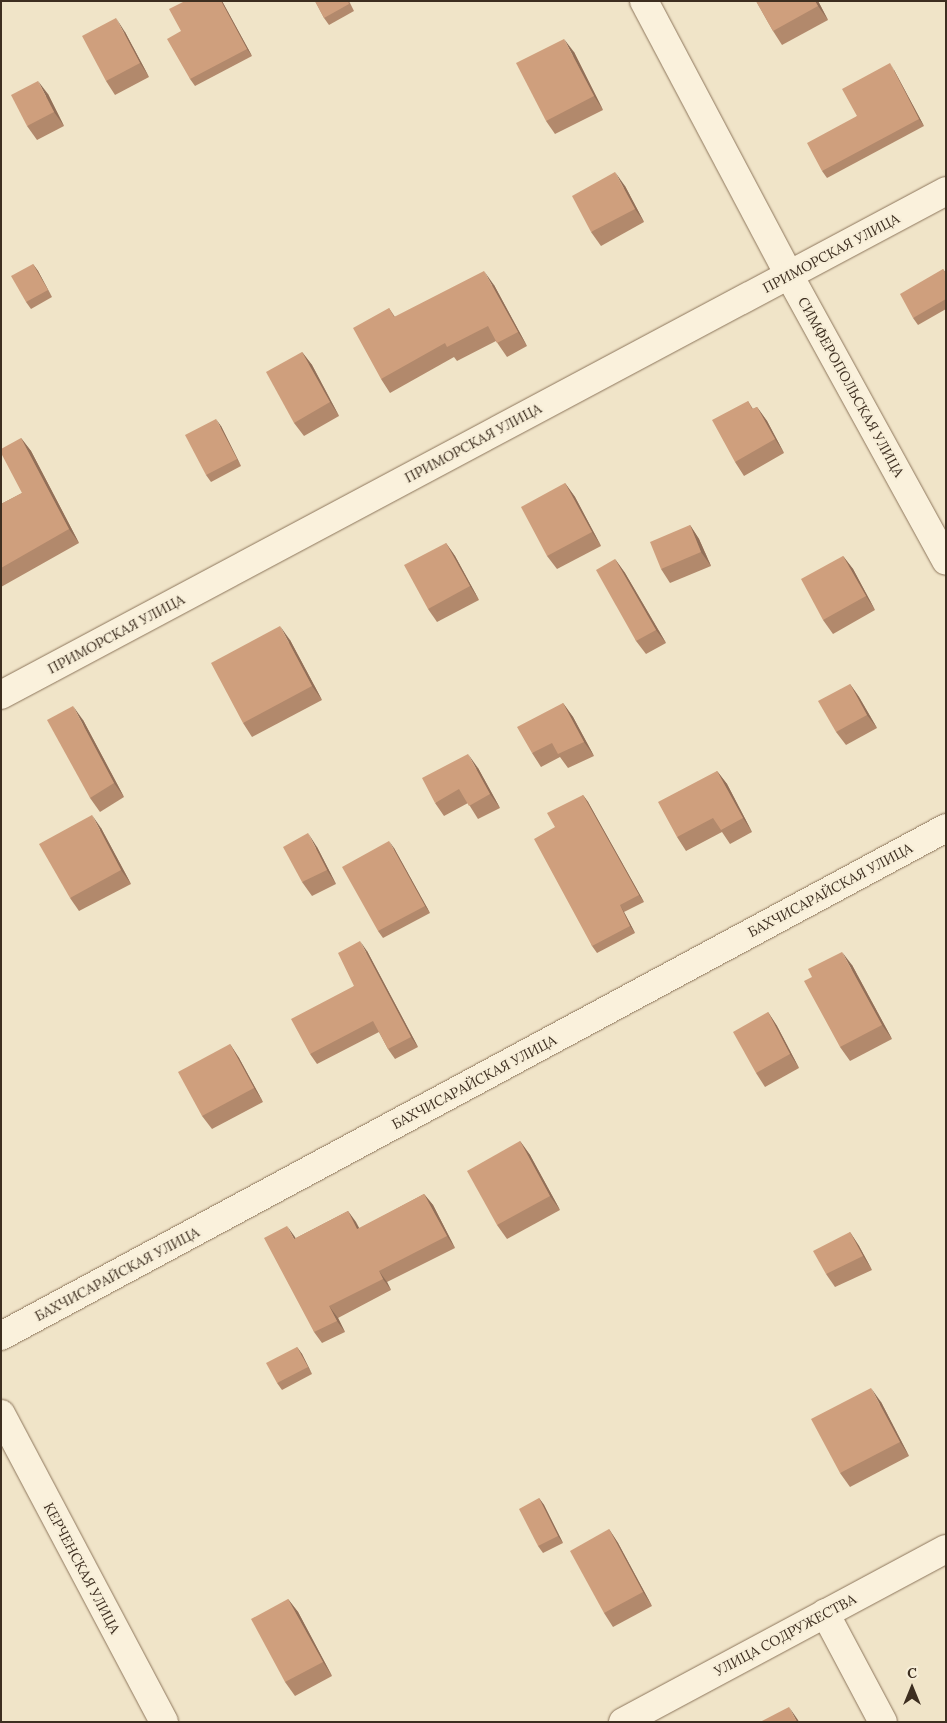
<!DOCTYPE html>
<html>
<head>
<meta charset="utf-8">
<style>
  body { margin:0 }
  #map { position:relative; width:947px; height:1723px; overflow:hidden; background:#f0e4c8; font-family:Lora,serif }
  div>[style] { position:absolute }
  .roads { filter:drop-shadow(0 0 1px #8d765c) drop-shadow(0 0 1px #8d765c) }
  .minor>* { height:28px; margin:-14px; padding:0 14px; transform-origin:14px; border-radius:14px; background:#faf1dc }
  .wall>* { inset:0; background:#b2896c }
  .shaded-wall>* { inset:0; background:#916f58 }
  .building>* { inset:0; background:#cf9f7d }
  span { translate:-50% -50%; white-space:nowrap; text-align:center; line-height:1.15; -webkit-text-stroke:4px #f7eed8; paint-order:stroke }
  .street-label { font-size:14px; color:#3d2e20 }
  .frame { position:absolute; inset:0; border:2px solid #3d2e20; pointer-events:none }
  .north { position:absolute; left:887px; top:1663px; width:50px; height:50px; -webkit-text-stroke:4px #f7eed8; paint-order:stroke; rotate:0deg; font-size:14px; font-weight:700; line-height:20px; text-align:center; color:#3d2e20 }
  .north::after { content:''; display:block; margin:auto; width:18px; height:22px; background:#3d2e20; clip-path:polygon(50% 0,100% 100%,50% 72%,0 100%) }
</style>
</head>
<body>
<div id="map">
  <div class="roads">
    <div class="minor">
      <i style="left:644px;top:1px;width:310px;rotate:62.1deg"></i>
      <i style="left:789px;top:275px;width:326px;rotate:61.2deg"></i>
      <i style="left:1px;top:695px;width:1071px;rotate:-28.07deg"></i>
      <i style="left:1px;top:1336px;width:1073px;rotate:-28.26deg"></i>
      <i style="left:1px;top:1414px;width:348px;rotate:62.1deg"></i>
      <i style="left:825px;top:1613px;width:123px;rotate:62deg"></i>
      <i style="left:623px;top:1722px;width:366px;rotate:-28.2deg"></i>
    </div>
  </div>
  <div class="wall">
    <i style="clip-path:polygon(222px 1px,252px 56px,195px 86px,190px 79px,181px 31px)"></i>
    <i style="clip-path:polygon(315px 1px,349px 1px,354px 11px,329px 25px,324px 18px)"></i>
    <i style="clip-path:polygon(756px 1px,818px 1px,828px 20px,782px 45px,773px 31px)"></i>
    <i style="clip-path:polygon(125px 32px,149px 77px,115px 95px,106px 81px)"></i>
    <i style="clip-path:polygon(574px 52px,603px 110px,555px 134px,546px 121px)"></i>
    <i style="clip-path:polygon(894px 70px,924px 126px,827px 178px,822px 171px,857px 116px)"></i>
    <i style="clip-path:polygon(48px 94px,64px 126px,37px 140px,27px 126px)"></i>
    <i style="clip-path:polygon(625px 186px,644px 222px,601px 246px,591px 232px)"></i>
    <i style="clip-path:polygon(33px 264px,38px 271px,52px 297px,31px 309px,26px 302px)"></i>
    <i style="clip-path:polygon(943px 269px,946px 273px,946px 309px,918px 325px,913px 318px)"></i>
    <i style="clip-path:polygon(494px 285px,527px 346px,507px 357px,496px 341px,457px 361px,454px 357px,390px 393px,381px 379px,389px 308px,395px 317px)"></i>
    <i style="clip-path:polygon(302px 352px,312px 365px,339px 416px,304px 436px,294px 423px)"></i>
    <i style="clip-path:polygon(748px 401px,753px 409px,757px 407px,767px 421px,784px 453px,744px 476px,735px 462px)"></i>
    <i style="clip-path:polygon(221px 426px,241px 466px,211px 482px,206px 475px)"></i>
    <i style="clip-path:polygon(21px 438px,31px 451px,79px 543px,1px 587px,1px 504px,22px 493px)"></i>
    <i style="clip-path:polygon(565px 483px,575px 497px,601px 546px,557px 569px,547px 556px)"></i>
    <i style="clip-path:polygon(690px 525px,699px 539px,711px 566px,670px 583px,661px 569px)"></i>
    <i style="clip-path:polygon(446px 543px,455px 556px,479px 600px,437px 622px,428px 609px)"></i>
    <i style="clip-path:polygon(843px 556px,853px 569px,875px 610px,833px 634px,823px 620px)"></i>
    <i style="clip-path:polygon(615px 559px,625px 573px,666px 643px,646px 654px,636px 641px)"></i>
    <i style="clip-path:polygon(290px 640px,322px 700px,252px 737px,243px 723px)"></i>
    <i style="clip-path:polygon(850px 684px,859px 697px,877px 728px,846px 745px,836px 732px)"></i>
    <i style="clip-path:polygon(563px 703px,573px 717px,594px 756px,568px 768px,560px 757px,541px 767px,532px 753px)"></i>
    <i style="clip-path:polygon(83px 720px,124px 797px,100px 812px,90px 798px)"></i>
    <i style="clip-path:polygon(478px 768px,500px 808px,478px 819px,468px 803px,444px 816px,435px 803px)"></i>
    <i style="clip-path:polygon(717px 771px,727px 784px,752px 832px,730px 844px,722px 832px,686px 851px,677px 837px)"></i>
    <i style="clip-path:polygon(583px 795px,588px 802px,644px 902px,624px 912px,635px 933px,597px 953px,592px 946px,555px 827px)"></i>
    <i style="clip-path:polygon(101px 828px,131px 884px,79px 911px,70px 898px)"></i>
    <i style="clip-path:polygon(317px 847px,336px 884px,312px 896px,302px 882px)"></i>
    <i style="clip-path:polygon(394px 848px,430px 913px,383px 938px,378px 931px)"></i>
    <i style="clip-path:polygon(367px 951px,418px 1047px,395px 1059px,388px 1049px,379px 1032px,317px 1064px,310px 1054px,354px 986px)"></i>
    <i style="clip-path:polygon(852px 965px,892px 1039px,850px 1061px,840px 1047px)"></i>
    <i style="clip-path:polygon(768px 1012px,777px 1026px,799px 1068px,765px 1087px,756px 1073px)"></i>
    <i style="clip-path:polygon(230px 1044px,239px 1058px,263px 1102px,212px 1129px,202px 1116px)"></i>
    <i style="clip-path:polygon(520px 1141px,530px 1155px,560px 1210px,507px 1239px,497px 1225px)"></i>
    <i style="clip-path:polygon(424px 1194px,433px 1205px,455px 1248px,387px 1282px,391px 1290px,338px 1318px,345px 1332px,322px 1343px,314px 1332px,296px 1238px,348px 1211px,359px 1229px)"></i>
    <i style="clip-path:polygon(850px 1232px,859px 1246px,872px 1270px,835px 1287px,826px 1274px)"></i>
    <i style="clip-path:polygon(297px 1347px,302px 1354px,312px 1374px,282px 1390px,277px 1383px)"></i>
    <i style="clip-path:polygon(881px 1402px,909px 1456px,850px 1487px,840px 1473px)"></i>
    <i style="clip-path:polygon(539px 1498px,544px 1505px,563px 1543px,543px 1553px,538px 1546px)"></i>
    <i style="clip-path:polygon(609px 1529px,618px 1543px,652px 1606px,613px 1627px,604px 1613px)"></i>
    <i style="clip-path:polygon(288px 1599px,298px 1612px,332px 1676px,295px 1696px,285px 1682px)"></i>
  </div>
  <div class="shaded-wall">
    <i style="clip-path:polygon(221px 1px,222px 1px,252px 56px,247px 49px)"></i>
    <i style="clip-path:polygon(815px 1px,818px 1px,828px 20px,818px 6px)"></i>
    <i style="clip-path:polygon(116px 18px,125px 32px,149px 77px,140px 63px)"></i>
    <i style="clip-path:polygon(564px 39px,574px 52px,603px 110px,594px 96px)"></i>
    <i style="clip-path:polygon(890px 63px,894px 70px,924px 126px,919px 119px)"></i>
    <i style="clip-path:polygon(38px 81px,48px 94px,64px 126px,54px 112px)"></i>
    <i style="clip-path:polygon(615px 172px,625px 186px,644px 222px,635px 209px)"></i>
    <i style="clip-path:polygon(33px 264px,38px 271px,52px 297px,48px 290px)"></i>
    <i style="clip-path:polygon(484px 271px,494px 285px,527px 346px,518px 332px)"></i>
    <i style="clip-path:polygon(302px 352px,312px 365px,339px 416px,330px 402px)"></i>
    <i style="clip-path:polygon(757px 407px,767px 421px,784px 453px,775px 439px)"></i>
    <i style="clip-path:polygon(216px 419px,221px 426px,241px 466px,237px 459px)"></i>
    <i style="clip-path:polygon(21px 438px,31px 451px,79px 543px,69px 529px)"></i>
    <i style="clip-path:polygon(565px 483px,575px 497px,601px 546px,592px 532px)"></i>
    <i style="clip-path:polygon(690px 525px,699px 539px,711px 566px,701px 552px)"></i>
    <i style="clip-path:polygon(446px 543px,455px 556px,479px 600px,470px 586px)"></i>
    <i style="clip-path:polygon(843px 556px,853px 569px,875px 610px,866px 596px)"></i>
    <i style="clip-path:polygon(615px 559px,625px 573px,666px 643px,656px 630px)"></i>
    <i style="clip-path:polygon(280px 626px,290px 640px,322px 700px,312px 686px)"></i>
    <i style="clip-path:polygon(850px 684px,859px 697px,877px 728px,867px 715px)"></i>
    <i style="clip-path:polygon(563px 703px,573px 717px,594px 756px,584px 742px)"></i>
    <i style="clip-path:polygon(73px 706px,83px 720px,124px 797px,114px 783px)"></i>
    <i style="clip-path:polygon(468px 754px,478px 768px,500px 808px,490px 794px)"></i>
    <i style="clip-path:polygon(717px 771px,727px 784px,752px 832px,743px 818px)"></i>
    <i style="clip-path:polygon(583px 795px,588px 802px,644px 902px,639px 895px)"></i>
    <i style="clip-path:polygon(92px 815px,101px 828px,131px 884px,121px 870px)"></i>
    <i style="clip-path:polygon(308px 833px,317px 847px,336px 884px,327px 870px)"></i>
    <i style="clip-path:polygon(389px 841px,394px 848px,430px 913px,425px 906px)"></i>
    <i style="clip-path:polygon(620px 905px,624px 912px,635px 933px,630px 926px)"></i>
    <i style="clip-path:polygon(360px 941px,367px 951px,418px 1047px,411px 1037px)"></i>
    <i style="clip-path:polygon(842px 952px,852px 965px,892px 1039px,882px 1025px)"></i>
    <i style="clip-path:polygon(768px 1012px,777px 1026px,799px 1068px,790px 1054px)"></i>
    <i style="clip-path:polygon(230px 1044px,239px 1058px,263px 1102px,254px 1088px)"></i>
    <i style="clip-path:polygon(520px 1141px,530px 1155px,560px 1210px,550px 1196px)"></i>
    <i style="clip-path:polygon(424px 1194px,433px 1205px,455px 1248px,447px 1236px)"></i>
    <i style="clip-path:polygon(348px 1211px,356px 1222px,366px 1241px,357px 1229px)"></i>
    <i style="clip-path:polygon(287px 1226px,295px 1237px,302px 1251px,294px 1239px)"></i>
    <i style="clip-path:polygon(850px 1232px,859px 1246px,872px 1270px,863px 1256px)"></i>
    <i style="clip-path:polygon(379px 1271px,387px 1282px,391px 1290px,383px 1279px)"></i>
    <i style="clip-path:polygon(329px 1306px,338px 1318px,345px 1332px,337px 1321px)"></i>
    <i style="clip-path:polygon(297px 1347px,302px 1354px,312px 1374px,308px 1367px)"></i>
    <i style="clip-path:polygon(871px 1388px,881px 1402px,909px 1456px,900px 1442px)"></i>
    <i style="clip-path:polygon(539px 1498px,544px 1505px,563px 1543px,558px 1536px)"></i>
    <i style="clip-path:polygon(609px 1529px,618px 1543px,652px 1606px,643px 1592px)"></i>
    <i style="clip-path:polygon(288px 1599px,298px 1612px,332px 1676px,323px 1662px)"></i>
    <i style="clip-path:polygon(789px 1707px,798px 1720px,799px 1722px,797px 1722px)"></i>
  </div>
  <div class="building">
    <i style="clip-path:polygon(185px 1px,221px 1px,247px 49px,190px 79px,167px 39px,181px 31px,169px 9px)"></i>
    <i style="clip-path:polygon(315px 1px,348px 1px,349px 4px,324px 18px)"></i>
    <i style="clip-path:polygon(756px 1px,815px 1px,818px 6px,773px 31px)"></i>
    <i style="clip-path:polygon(116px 18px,140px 63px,106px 81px,82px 36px)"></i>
    <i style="clip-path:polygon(564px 39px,594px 96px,546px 121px,516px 63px)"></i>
    <i style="clip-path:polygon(890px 63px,919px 119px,822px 171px,807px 143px,857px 116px,842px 89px)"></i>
    <i style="clip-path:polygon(38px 81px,54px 112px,27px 126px,11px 95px)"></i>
    <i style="clip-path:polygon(615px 172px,635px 209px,591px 232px,572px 196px)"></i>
    <i style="clip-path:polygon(33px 264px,48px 290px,26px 302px,11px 276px)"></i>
    <i style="clip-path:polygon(943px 269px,946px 274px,946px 299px,913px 318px,900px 294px)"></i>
    <i style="clip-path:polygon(484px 271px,518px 332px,497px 343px,488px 326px,447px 347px,445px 343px,381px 379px,353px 328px,389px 308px,394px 317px)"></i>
    <i style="clip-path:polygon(302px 352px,330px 402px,294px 423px,266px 372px)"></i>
    <i style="clip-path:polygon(748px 401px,752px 409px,757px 407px,775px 439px,735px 462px,712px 420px)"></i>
    <i style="clip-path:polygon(216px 419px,237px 459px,206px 475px,185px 435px)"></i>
    <i style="clip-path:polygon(21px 438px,69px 529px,1px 568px,1px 504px,22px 493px,1px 453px,1px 449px)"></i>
    <i style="clip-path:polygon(565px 483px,592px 532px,547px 556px,521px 507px)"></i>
    <i style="clip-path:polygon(690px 525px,701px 552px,661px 569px,650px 542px)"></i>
    <i style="clip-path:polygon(446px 543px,470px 586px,428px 609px,404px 565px)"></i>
    <i style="clip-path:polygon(843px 556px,866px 596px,823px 620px,801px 579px)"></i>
    <i style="clip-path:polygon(615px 559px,656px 630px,636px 641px,596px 570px)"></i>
    <i style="clip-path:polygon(280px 626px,312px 686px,243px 723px,211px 663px)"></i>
    <i style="clip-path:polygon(850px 684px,867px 715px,836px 732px,818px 701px)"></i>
    <i style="clip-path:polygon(563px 703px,584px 742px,558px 754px,552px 743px,532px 753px,517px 727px)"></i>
    <i style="clip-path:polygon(73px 706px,114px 783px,90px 798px,47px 720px)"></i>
    <i style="clip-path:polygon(468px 754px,490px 794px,469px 806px,459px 789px,435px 803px,422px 778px)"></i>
    <i style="clip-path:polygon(717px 771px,743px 818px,721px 830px,713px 818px,677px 837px,658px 802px)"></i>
    <i style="clip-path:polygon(583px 795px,639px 895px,620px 905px,630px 926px,592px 946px,534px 839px,555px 827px,547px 813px)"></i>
    <i style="clip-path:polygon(92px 815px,121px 870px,70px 898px,39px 844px)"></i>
    <i style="clip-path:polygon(308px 833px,327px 870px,302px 882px,283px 847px)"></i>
    <i style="clip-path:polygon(389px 841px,425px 906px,378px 931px,342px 867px)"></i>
    <i style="clip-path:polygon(360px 941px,411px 1037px,388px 1049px,373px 1021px,310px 1054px,291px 1019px,354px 986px,338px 953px)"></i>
    <i style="clip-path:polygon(842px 952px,882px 1025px,840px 1047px,804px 981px,812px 977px,808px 969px)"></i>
    <i style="clip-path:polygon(768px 1012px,790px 1054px,756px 1073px,733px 1032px)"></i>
    <i style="clip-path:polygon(230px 1044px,254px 1088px,202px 1116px,178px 1072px)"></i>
    <i style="clip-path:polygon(520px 1141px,550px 1196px,497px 1225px,467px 1171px)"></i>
    <i style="clip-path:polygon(424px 1194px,447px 1236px,379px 1271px,383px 1279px,329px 1306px,337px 1321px,314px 1332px,264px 1238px,287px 1226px,294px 1239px,348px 1211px,357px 1229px)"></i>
    <i style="clip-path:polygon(850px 1232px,863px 1256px,826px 1274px,813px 1251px)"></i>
    <i style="clip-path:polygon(297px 1347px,308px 1367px,277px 1383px,266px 1363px)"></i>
    <i style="clip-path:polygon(871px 1388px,900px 1442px,840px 1473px,811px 1419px)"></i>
    <i style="clip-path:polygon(539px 1498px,558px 1536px,538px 1546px,519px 1509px)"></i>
    <i style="clip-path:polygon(609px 1529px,643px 1592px,604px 1613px,570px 1551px)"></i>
    <i style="clip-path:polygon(288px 1599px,323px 1662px,285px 1682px,251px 1619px)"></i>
    <i style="clip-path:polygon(789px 1707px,797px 1722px,760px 1722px)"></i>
  </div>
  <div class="street-label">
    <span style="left:831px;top:253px;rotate:-28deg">ПРИМОРСКАЯ УЛИЦА</span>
    <span style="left:851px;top:387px;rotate:61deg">СИМФЕРОПОЛЬСКАЯ УЛИЦА</span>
    <span style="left:473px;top:443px;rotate:-28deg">ПРИМОРСКАЯ УЛИЦА</span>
    <span style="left:116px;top:634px;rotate:-28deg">ПРИМОРСКАЯ УЛИЦА</span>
    <span style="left:830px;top:890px;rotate:-28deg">БАХЧИСАРАЙСКАЯ УЛИЦА</span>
    <span style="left:474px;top:1082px;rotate:-28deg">БАХЧИСАРАЙСКАЯ УЛИЦА</span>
    <span style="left:117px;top:1274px;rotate:-28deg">БАХЧИСАРАЙСКАЯ УЛИЦА</span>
    <span style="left:82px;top:1568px;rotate:62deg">КЕРЧЕНСКАЯ УЛИЦА</span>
    <span style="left:785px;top:1635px;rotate:-28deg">УЛИЦА СОДРУЖЕСТВА</span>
  </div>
  <div class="frame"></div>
  <div class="north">С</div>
</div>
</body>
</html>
